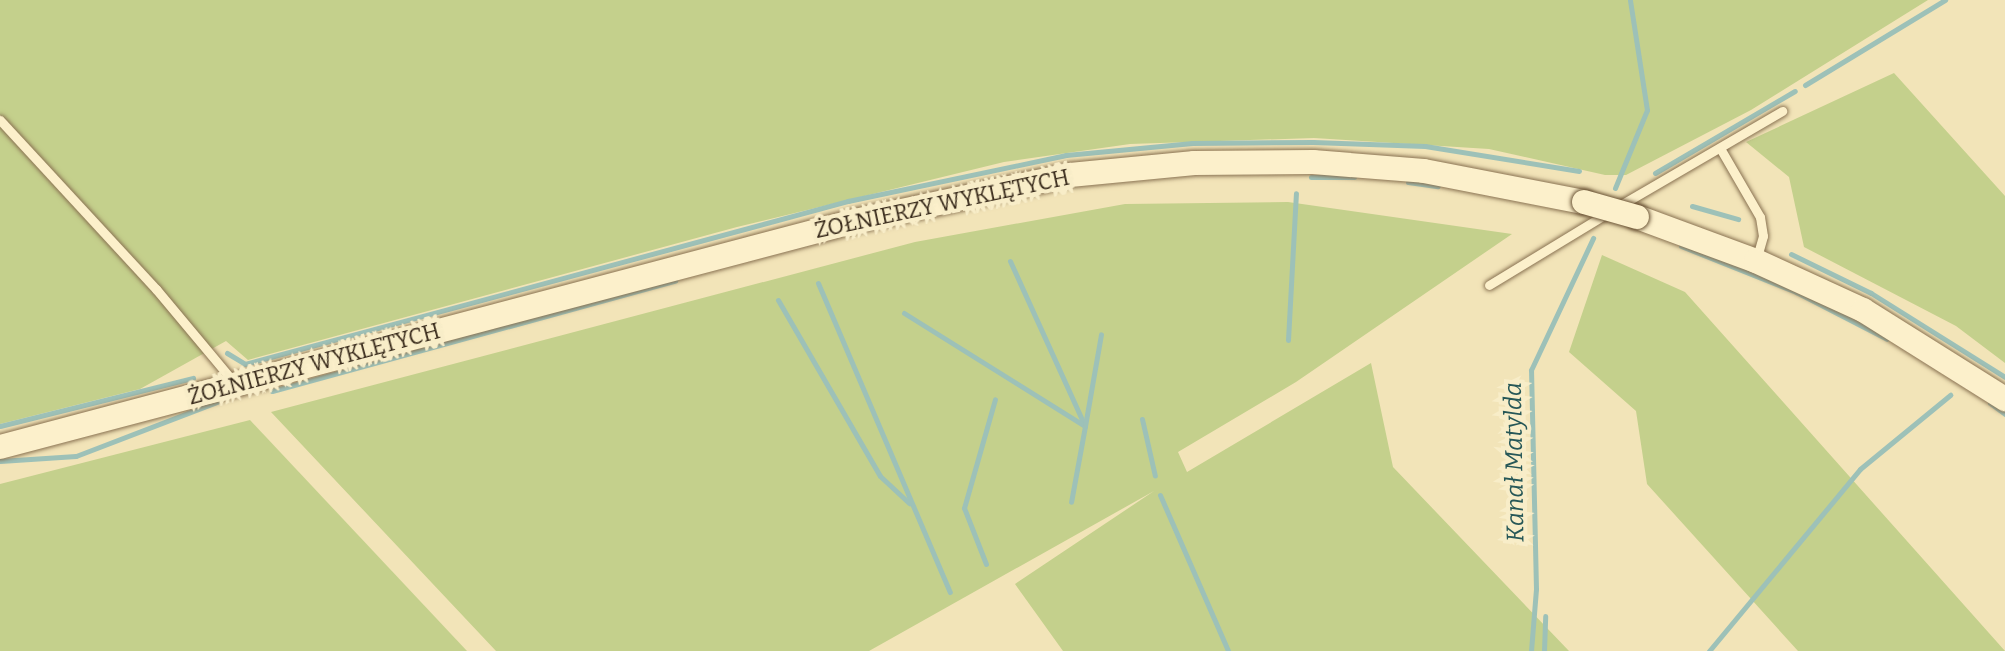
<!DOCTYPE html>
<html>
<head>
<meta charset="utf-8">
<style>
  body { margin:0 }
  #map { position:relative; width:2005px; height:651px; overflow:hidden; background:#f2e4b8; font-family:Bitter,serif }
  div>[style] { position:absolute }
  .green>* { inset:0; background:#c4d08c }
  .stream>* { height:5px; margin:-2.5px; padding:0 2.5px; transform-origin:2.5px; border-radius:2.5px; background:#9dc1b8 }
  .roads { filter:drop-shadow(0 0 2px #897252) drop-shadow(0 0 2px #897252) }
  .lane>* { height:9px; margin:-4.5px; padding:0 4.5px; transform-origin:4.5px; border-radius:4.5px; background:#fcf0cb }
  .secondary>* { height:24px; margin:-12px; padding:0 12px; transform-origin:12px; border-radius:12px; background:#fcf0cb }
  .bridges { filter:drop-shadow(0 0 2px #6a5335) drop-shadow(0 0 2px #6a5335) }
  .secondary-bridge>* { height:24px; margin:-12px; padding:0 12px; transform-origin:12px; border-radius:12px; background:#fcf0cb }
  span { translate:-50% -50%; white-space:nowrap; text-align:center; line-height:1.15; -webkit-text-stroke:8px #f8edc8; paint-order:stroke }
  .street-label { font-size:22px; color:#362819 }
  .water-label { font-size:24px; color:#265757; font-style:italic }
</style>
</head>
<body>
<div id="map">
  <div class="green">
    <i style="clip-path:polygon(0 0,1928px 0,1751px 110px,1626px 175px,1605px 175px,1489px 149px,1314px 138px,1130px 144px,1004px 162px,737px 227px,248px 360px,226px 341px,140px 389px,0 424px)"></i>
    <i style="clip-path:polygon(1894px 73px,2005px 196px,2005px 363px,1956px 326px,1804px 247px,1789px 177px,1746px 142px)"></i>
    <i style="clip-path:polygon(1288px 202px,1512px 234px,1296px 382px,1178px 452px,1187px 472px,1371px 363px,1393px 467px,1569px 651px,1063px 651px,1015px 584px,1154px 491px,869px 651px,496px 651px,271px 412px,915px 242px,1125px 204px)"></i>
    <i style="clip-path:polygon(1602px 255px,1685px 292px,2005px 651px,1798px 651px,1647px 484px,1636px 411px,1569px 352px)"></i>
    <i style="clip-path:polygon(250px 420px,467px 651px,0 651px,0 484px)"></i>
  </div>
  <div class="stream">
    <i style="left:1805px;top:85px;width:164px;rotate:-31.3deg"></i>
    <i style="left:1655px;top:173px;width:162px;rotate:-30.4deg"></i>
    <i style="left:1311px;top:177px;width:43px"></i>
    <i style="left:1408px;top:182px;width:30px;rotate:8deg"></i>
    <i style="left:1615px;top:188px;width:84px;rotate:-67.7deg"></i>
    <i style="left:1647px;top:110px;width:111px;rotate:-98.8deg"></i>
    <i style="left:1692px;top:206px;width:48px;rotate:15.8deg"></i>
    <i style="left:1681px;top:246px;width:124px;rotate:21.8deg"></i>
    <i style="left:1796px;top:292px;width:102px;rotate:27.3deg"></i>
    <i style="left:1791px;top:254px;width:89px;rotate:26deg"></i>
    <i style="left:1871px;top:293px;width:158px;rotate:32.1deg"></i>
    <i style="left:1010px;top:261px;width:181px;rotate:65.6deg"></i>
    <i style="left:1085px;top:426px;width:77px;rotate:100.4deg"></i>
    <i style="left:818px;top:283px;width:336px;rotate:66.9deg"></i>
    <i style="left:778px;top:300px;width:203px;rotate:59.9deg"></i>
    <i style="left:880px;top:476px;width:40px;rotate:43deg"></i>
    <i style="left:904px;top:313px;width:213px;rotate:32deg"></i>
    <i style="left:1085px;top:426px;width:93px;rotate:-80.1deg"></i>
    <i style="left:1288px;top:340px;width:147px;rotate:-86.9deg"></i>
    <i style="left:227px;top:353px;width:21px;rotate:31deg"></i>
    <i style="left:245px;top:364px;width:625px;rotate:-15.13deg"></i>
    <i style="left:848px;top:201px;width:223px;rotate:-11.9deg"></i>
    <i style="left:1066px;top:155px;width:127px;rotate:-5.4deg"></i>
    <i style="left:1192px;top:143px;width:121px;rotate:-0.5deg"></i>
    <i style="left:1313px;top:142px;width:112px;rotate:2deg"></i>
    <i style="left:1425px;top:146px;width:156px;rotate:9.2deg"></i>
    <i style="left:272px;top:391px;width:418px;rotate:-15.3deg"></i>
    <i style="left:1990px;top:403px;width:19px;rotate:36deg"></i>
    <i style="left:1142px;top:419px;width:58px;rotate:77.2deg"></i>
    <i style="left:0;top:426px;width:199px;rotate:-14deg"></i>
    <i style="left:0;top:461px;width:76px;rotate:-3.8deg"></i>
    <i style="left:76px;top:456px;width:151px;rotate:-21deg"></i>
    <i style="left:1160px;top:495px;width:170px;rotate:66.4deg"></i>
    <i style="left:986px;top:564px;width:60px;rotate:-111.4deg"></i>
    <i style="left:964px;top:508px;width:113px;rotate:-74.1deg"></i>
    <i style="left:1531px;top:651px;width:62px;rotate:-85.4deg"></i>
    <i style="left:1536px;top:589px;width:219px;rotate:-91.3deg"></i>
    <i style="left:1531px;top:370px;width:146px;rotate:-64.8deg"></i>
    <i style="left:1544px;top:651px;width:35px;rotate:-88deg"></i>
    <i style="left:1709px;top:651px;width:236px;rotate:-50.3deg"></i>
    <i style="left:1860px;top:469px;width:117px;rotate:-39.4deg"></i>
  </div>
  <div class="roads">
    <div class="lane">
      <i style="left:0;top:120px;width:230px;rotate:47.3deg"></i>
      <i style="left:156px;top:289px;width:120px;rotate:50.1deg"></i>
      <i style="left:1720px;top:148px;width:80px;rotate:59.9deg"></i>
      <i style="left:1760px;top:217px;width:19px;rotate:81deg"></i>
      <i style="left:1763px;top:236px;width:26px;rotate:106deg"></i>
      <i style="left:1619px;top:206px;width:189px;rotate:-30.2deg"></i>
      <i style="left:1489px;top:285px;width:137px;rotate:-31.3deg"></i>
    </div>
    <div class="secondary">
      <i style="left:1637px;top:217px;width:127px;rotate:20.3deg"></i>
      <i style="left:1756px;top:261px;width:118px;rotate:24.6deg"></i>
      <i style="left:1863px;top:310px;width:168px;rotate:32.1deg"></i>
      <i style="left:0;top:447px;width:884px;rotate:-14.81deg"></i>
      <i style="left:855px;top:221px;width:220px;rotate:-12.1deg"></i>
      <i style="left:1070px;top:175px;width:125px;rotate:-5.5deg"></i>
      <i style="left:1194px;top:163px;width:119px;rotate:-0.5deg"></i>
      <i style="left:1313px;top:162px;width:111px;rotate:4.6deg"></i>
      <i style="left:1424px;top:171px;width:163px;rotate:11deg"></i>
    </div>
  </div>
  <div class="bridges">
    <div class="secondary-bridge">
      <i style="left:1584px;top:202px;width:55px;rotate:15.8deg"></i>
    </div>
  </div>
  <div class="street-label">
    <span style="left:942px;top:204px;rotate:-12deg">ŻOŁNIERZY WYKLĘTYCH</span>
    <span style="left:314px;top:364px;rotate:-15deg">ŻOŁNIERZY WYKLĘTYCH</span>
  </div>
  <div class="water-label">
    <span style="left:1515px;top:462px;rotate:-91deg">Kanał Matylda</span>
  </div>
</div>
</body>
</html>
